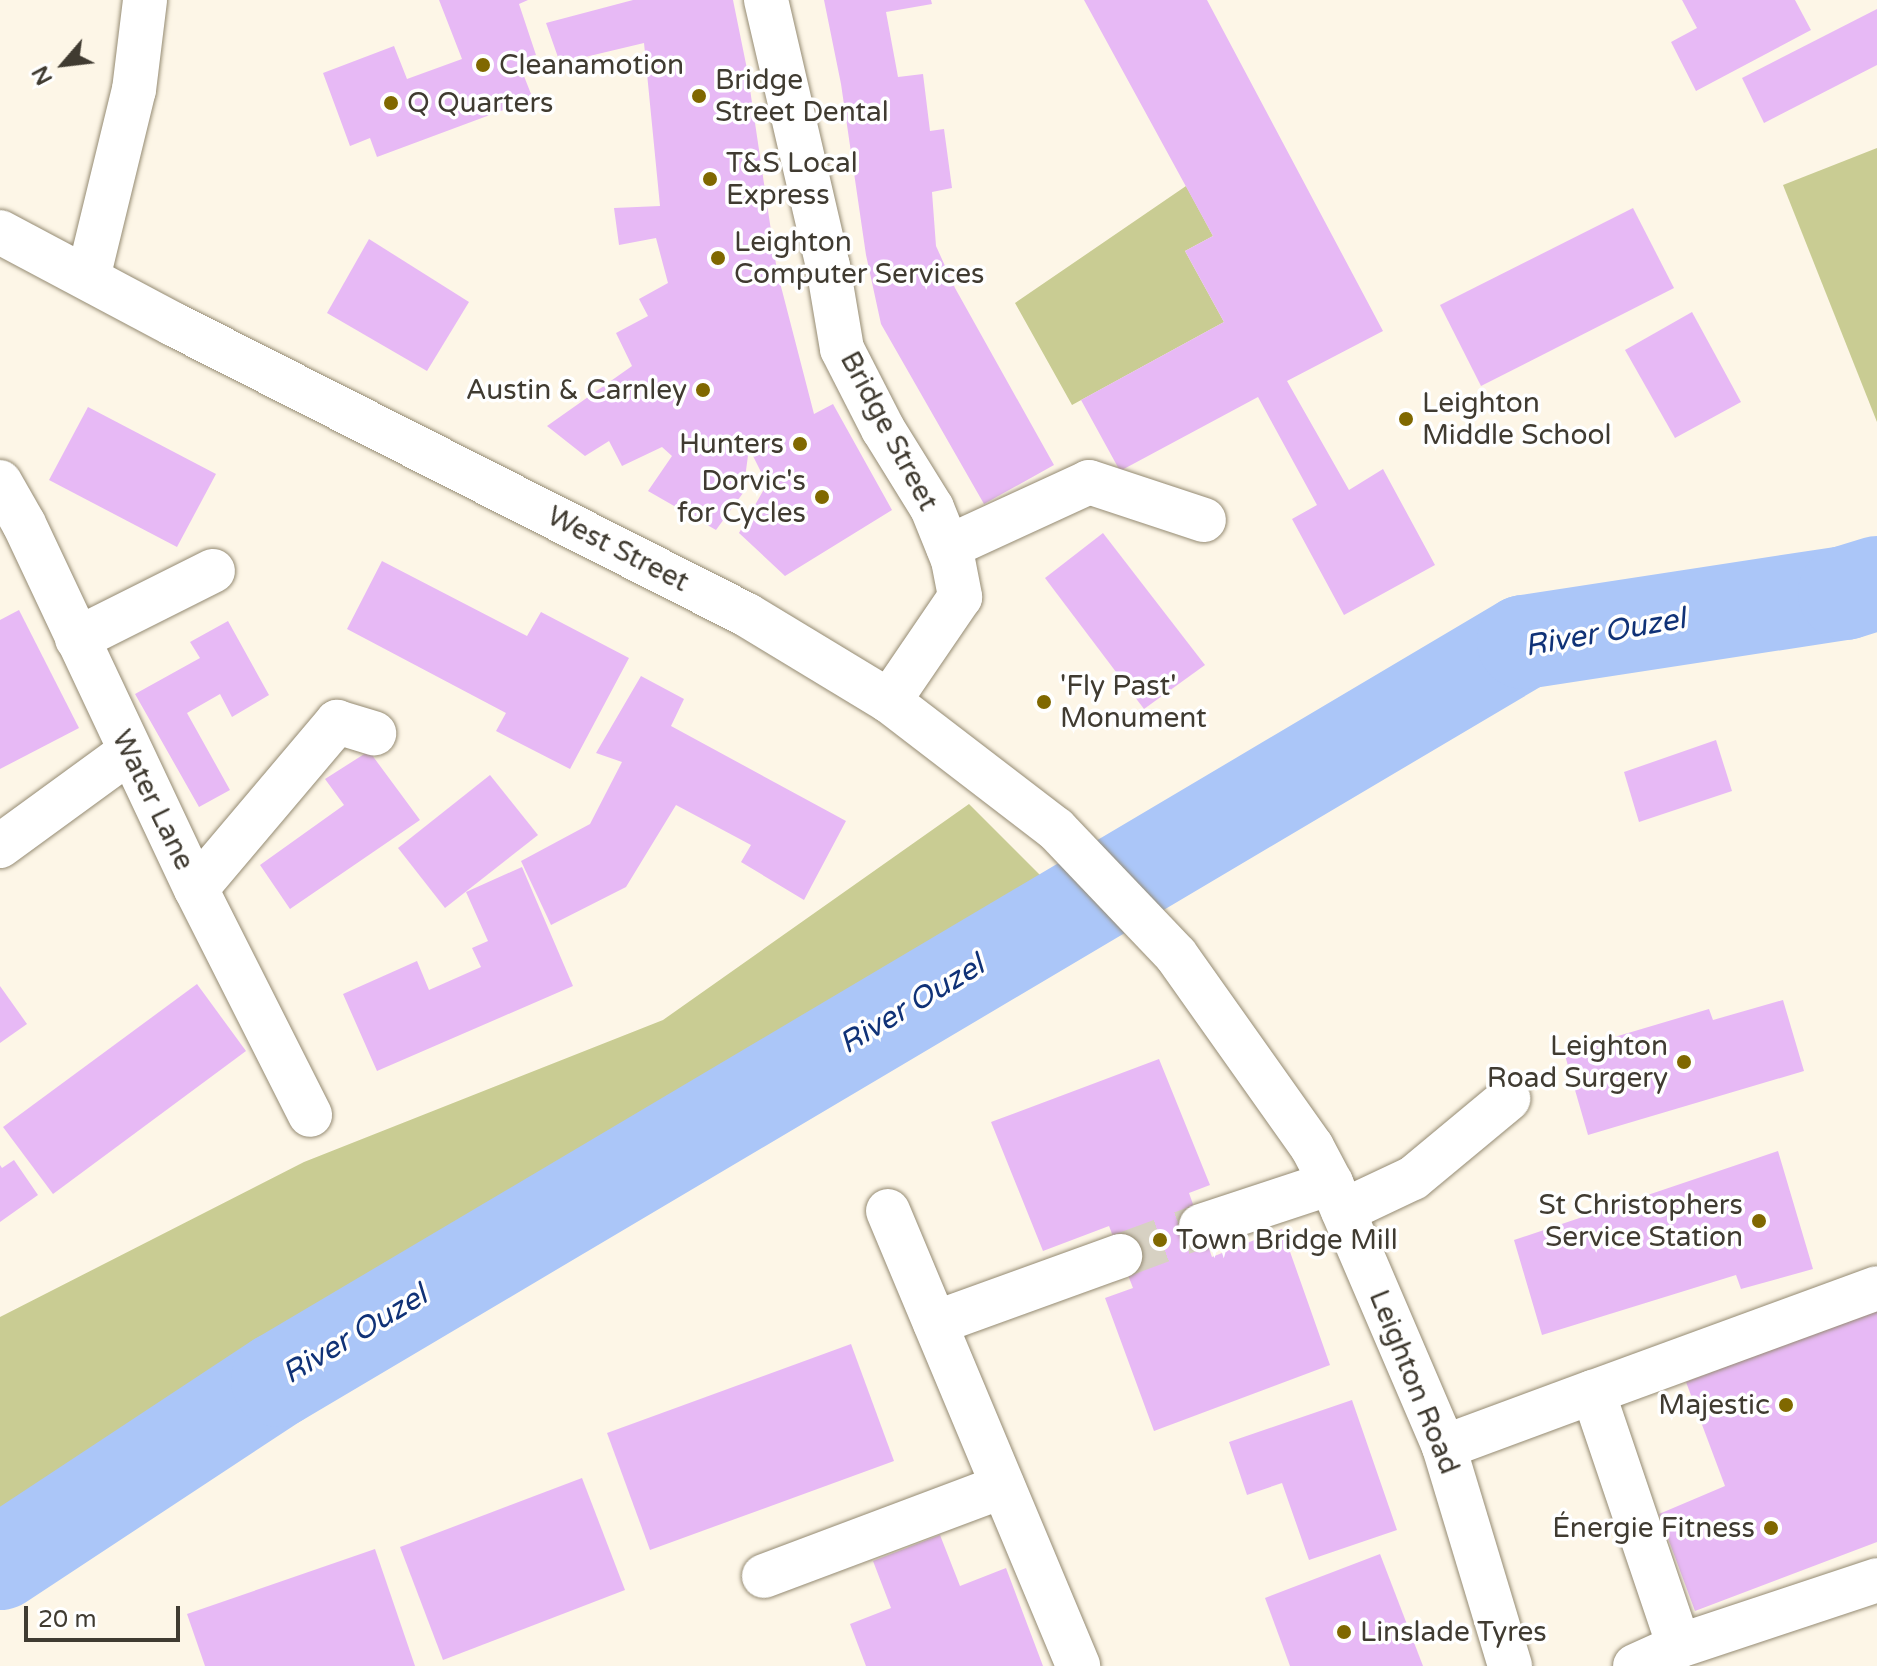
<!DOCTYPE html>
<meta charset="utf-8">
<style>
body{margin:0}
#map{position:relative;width:1877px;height:1666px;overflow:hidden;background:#fdf6e7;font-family:"Varela Round",sans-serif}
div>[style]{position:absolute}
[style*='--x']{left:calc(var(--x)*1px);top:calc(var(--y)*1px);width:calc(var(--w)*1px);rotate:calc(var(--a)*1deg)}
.green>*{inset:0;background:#c9cc93}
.river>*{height:94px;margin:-47px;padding:0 47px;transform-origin:47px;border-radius:47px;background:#abc6f8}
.building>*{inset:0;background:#e7b9f5}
.minor-tunnel>*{height:44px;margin-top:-22px;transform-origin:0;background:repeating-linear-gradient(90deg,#d7d1c3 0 44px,transparent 0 66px)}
.roads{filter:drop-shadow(0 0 2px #958b73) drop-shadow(0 0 2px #958b73)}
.minor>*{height:44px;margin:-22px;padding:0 22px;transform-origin:22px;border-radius:22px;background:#fff}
.dots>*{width:22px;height:22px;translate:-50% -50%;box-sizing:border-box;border:4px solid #fff;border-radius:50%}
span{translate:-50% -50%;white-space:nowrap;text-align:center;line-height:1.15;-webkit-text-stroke:7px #fff;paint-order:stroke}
.poi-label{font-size:28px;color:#403b31}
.left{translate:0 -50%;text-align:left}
.right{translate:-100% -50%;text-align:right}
.street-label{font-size:28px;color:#403b31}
.water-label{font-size:30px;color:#103277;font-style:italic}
.north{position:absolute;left:24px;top:24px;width:80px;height:80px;-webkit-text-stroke:6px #fff;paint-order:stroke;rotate:242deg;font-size:22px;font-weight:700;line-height:32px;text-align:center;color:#403b31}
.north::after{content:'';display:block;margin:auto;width:28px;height:36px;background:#403b31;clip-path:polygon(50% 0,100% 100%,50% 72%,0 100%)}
.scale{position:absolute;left:24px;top:1606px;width:156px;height:36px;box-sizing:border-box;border:4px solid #403b31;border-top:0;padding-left:10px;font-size:24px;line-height:28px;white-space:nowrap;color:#403b31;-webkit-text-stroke:6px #fff;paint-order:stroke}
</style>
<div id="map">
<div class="green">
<div style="clip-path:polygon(1877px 148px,1877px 422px,1783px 185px)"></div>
<div style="clip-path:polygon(1186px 186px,1213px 236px,1185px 251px,1224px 322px,1072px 405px,1015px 303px)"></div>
<div style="clip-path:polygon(969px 804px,1069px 904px,274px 1373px,0 1554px,0 1317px,304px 1162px,663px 1020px)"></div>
</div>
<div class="river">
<div style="--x:0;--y:1563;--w:333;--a:-33.4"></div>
<div style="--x:278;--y:1380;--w:1448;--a:-30.64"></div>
<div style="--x:1524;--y:642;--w:325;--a:-8.7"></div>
<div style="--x:1845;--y:593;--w:34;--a:-17"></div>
</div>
<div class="building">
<div style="clip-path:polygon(439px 0,528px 0,519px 4px,536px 55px,518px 61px,533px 99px,377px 157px,370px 138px,350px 146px,323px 73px,394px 46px,407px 79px,462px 59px)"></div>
<div style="clip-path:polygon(633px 0,733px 0,747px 69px,777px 271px,814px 414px,833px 404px,892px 510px,785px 576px,739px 533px,767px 484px,749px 448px,743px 493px,716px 530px,648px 491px,672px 456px,662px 447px,622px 466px,609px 441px,585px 456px,547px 426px,632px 366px,616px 333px,648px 316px,639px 299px,668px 283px,656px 238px,619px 245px,614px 208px,660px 206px,644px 43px,560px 63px,546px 23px)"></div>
<div style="clip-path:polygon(824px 0,931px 0,932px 4px,886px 12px,898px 77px,923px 74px,930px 131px,944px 129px,952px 188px,932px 192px,936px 246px,955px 288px,1054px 465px,984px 504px,881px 324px,866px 255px,841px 84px)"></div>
<div style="clip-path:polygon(1084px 0,1207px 0,1383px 331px,1287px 381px,1349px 490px,1383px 469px,1435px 565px,1344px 615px,1292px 519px,1317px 505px,1258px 397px,1120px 471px,1081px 400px,1224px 322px,1185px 251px,1213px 236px)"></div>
<div style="clip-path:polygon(1682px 0,1795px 0,1811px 30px,1696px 91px,1671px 42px,1697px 28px)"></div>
<div style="clip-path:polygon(1877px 9px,1877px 65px,1764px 123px,1742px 78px)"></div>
<div style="clip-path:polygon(1633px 208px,1674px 288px,1481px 386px,1440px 305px)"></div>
<div style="clip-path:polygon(369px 239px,469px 302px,427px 371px,327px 313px)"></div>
<div style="clip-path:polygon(1692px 312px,1741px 402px,1675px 438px,1625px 350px)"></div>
<div style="clip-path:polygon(88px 407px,216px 474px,177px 547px,49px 480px)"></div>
<div style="clip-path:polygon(1103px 533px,1205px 665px,1144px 709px,1045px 578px)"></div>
<div style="clip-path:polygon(382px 561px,527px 636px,541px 612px,629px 658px,570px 769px,496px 731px,506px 713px,347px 629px)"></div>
<div style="clip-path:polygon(19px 610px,79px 728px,0 769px,0 620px)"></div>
<div style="clip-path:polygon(228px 621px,269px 695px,232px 717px,220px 694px,187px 713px,230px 790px,199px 807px,135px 694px,200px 658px,190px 642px)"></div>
<div style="clip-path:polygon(641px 676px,684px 699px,671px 726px,846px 821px,804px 900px,741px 862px,751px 845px,676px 805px,626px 887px,551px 925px,521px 861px,590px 824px,622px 762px,596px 753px)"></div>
<div style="clip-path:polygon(1716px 740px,1732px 791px,1639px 822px,1624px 772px)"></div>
<div style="clip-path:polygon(369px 751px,420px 820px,290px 909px,260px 865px,344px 805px,325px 779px)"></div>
<div style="clip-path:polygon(490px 775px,538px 835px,445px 908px,398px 848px)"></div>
<div style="clip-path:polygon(522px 867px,573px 986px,377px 1071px,343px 994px,417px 961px,429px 990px,481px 967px,472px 948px,488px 941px,466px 892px)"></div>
<div style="clip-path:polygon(197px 984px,246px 1051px,53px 1194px,3px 1127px)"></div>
<div style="clip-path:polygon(0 986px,27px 1024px,0 1043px)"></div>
<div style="clip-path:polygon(1783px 1000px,1804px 1071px,1588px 1135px,1564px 1052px,1709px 1009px,1713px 1020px)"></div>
<div style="clip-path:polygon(1159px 1059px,1210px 1185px,1189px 1193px,1212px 1257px,1282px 1229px,1330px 1365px,1154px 1431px,1105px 1298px,1133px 1288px,1109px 1226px,1043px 1251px,991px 1122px)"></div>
<div style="clip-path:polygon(1778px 1151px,1813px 1269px,1741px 1289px,1736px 1275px,1542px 1335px,1514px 1240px)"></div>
<div style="clip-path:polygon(14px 1160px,38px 1195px,0 1222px,0 1165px,2px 1168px)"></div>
<div style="clip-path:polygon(1877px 1309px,1877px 1542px,1695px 1611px,1659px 1514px,1725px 1486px,1686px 1382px)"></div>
<div style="clip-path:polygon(851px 1344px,894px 1461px,650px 1550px,607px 1433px)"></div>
<div style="clip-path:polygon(1352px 1400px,1397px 1530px,1309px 1560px,1282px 1483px,1247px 1495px,1229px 1442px)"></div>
<div style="clip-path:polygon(582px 1478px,625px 1590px,443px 1660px,400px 1547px)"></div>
<div style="clip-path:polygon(940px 1535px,960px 1586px,1006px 1568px,1043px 1666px,866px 1666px,850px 1624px,891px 1608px,873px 1561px)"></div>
<div style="clip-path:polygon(375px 1549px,415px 1666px,205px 1666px,187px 1614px)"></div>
<div style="clip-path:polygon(1380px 1554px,1423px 1666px,1290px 1666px,1265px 1598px)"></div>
</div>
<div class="minor-tunnel">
<div style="--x:1120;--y:1256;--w:86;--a:-20.3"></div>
</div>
<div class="roads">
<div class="minor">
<div style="--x:766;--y:0;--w:273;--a:76.9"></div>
<div style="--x:828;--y:266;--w:84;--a:80.4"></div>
<div style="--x:842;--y:349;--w:90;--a:62.9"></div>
<div style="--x:883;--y:429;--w:93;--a:58.2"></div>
<div style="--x:932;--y:508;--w:56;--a:68"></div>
<div style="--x:953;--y:560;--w:38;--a:79"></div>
<div style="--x:960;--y:597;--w:126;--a:124.3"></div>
<div style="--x:0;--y:232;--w:196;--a:28"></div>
<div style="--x:173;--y:324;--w:644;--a:26.88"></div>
<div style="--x:747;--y:615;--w:166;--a:31.2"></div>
<div style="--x:889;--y:701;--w:210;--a:37.5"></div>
<div style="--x:1056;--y:829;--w:174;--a:46.4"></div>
<div style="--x:1176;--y:955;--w:235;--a:54.7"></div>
<div style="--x:1312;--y:1147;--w:41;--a:62.2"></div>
<div style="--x:1331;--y:1183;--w:287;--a:66.8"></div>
<div style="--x:1444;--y:1447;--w:229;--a:73.2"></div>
<div style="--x:88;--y:278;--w:194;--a:-76.3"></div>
<div style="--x:134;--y:90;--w:91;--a:-83"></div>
<div style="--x:0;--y:482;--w:48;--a:60.3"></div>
<div style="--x:24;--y:524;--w:403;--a:64.8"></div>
<div style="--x:196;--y:889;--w:253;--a:63.2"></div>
<div style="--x:948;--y:547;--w:155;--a:-24.7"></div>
<div style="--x:1089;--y:482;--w:121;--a:18.3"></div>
<div style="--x:77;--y:639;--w:152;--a:-26.6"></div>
<div style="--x:0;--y:846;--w:160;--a:-36.1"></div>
<div style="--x:196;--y:889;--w:219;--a:-49.8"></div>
<div style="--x:337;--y:722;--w:39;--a:17"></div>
<div style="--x:888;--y:1211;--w:493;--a:67.3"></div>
<div style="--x:1343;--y:1211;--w:77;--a:-25.2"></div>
<div style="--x:1413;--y:1178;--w:124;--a:-39.7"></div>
<div style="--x:1201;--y:1226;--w:137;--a:-18.3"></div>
<div style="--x:935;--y:1323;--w:197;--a:-19.9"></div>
<div style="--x:1593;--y:1392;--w:302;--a:-20.1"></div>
<div style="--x:1444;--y:1447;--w:159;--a:-20.3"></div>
<div style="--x:1593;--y:1392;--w:268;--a:71.3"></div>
<div style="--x:764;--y:1576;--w:255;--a:-20.6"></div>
<div style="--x:1635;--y:1666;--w:48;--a:-24.4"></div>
<div style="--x:1679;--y:1646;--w:209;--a:-18.4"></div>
</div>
</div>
<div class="dots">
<div style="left:483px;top:65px;background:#806800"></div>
<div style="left:699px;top:96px;background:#806800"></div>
<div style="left:391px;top:103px;background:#806800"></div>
<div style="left:710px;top:179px;background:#806800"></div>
<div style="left:718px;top:258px;background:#806800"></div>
<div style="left:703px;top:390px;background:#806800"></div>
<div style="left:1406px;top:419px;background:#806800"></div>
<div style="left:800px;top:444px;background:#806800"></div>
<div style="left:822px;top:497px;background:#806800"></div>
<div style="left:1044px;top:702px;background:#806800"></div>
<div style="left:1684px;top:1062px;background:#806800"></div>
<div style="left:1759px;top:1221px;background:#806800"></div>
<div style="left:1160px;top:1240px;background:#806800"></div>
<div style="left:1786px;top:1405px;background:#806800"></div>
<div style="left:1771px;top:1528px;background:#806800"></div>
<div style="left:1344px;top:1632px;background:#806800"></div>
</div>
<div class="poi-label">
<span class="left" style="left:499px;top:65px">Cleanamotion</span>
<span class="left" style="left:715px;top:96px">Bridge<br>Street Dental</span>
<span class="left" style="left:407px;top:103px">Q Quarters</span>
<span class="left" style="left:726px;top:179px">T&amp;S Local<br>Express</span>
<span class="left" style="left:734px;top:258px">Leighton<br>Computer Services</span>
<span class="right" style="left:687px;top:390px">Austin &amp; Carnley</span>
<span class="left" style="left:1422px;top:419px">Leighton<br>Middle School</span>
<span class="right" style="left:784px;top:444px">Hunters</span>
<span class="right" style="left:806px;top:497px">Dorvic's<br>for Cycles</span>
<span class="left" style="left:1060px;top:702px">'Fly Past'<br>Monument</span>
<span class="right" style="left:1668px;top:1062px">Leighton<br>Road Surgery</span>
<span class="right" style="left:1743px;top:1221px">St Christophers<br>Service Station</span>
<span class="left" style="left:1176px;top:1240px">Town Bridge Mill</span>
<span class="right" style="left:1770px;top:1405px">Majestic</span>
<span class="right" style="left:1755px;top:1528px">Énergie Fitness</span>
<span class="left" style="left:1360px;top:1632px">Linslade Tyres</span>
</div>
<div class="street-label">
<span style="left:889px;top:431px;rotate:62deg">Bridge Street</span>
<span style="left:618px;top:549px;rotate:27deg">West Street</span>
<span style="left:153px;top:800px;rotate:64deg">Water Lane</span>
<span style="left:1414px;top:1382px;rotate:68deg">Leighton Road</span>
</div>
<div class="water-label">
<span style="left:1605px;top:633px;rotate:-10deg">River Ouzel</span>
<span style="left:912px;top:1005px;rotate:-31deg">River Ouzel</span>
<span style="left:355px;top:1335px;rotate:-31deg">River Ouzel</span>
</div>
<div class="north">N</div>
<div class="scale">20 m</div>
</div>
